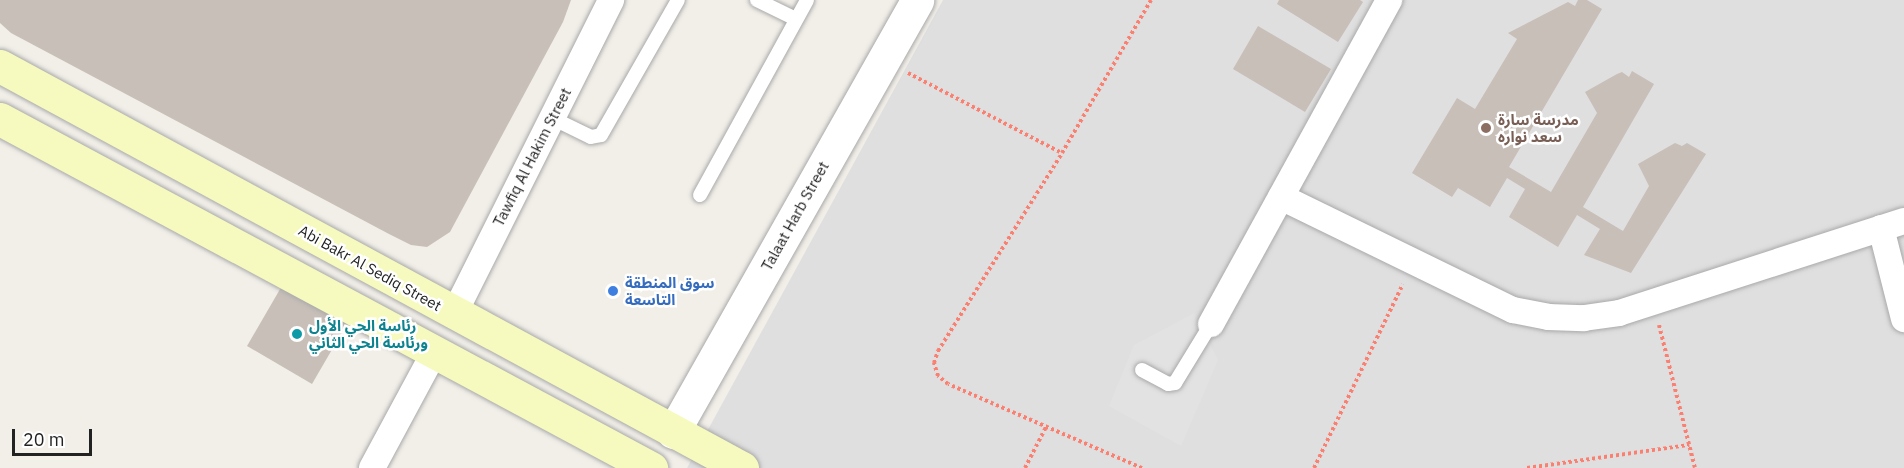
<!DOCTYPE html>
<meta charset="utf-8">
<style>
body{margin:0}
#map{position:relative;width:1904px;height:468px;overflow:hidden;background:#f2efe9;font-family:"IBM Plex Sans","Noto Sans Arabic",sans-serif}
div>[style]{position:absolute}
[style*='--x']{left:calc(var(--x)*1px);top:calc(var(--y)*1px);width:calc(var(--w)*1px);rotate:calc(var(--a)*1deg)}
.residential>*{inset:0;background:#e0dfdf}
.parking>*{inset:0;background:#e2e2e2}
.building>*{inset:0;background:#c7bfb8}
.path>*{height:4px;margin-top:-2px;transform-origin:0;background:repeating-linear-gradient(90deg,#fa8072 0 3px,transparent 0 6px)}
.roads{filter:drop-shadow(0 0 2px #a9a9a9) drop-shadow(0 0 2px #a9a9a9)}
.service>*{height:14px;margin:-7px;padding:0 7px;transform-origin:7px;border-radius:7px;background:#fff}
.minor>*{height:26px;margin:-13px;padding:0 13px;transform-origin:13px;border-radius:13px;background:#fff}
.tertiary>*{height:33px;margin:-16.5px;padding:0 16.5px;transform-origin:16.5px;border-radius:16.5px;background:#fff}
.secondary>*{height:33px;margin:-16.5px;padding:0 16.5px;transform-origin:16.5px;border-radius:16.5px;background:#f7fabf}
.dots>*{width:16px;height:16px;translate:-50% -50%;box-sizing:border-box;border:3px solid #fff;border-radius:50%}
span{translate:-50% -50%;white-space:nowrap;text-align:center;line-height:1.15;-webkit-text-stroke:5px #fff;paint-order:stroke}
.education-label{font-size:15px;color:#785e54;font-weight:700}
.left{translate:0 -50%;text-align:left}
.street-label{font-size:15px;color:#222}
.shop-label{font-size:15px;color:#366cbe;font-weight:700}
.culture-label{font-size:15px;color:#0d838f;font-weight:700}
.scale{position:absolute;left:12px;top:429px;width:80px;height:27px;box-sizing:border-box;border:3px solid #222;border-top:0;padding-left:8px;font-size:18px;line-height:21px;white-space:nowrap;color:#222;-webkit-text-stroke:4px #fff;paint-order:stroke}
</style>
<div id="map">
<div class="residential">
<div style="clip-path:polygon(943px 0,1904px 0,1904px 468px,687px 468px)"></div>
</div>
<div class="parking">
<div style="clip-path:polygon(1194px 313px,1218px 360px,1181px 446px,1109px 406px,1134px 345px)"></div>
</div>
<div class="building">
<div style="clip-path:polygon(0 0,571px 0,563px 22px,450px 232px,427px 247px,411px 245px,389px 234px,11px 33px,0 23px)"></div>
<div style="clip-path:polygon(1279px 0,1360px 0,1363px 2px,1338px 42px,1277px 4px)"></div>
<div style="clip-path:polygon(1578px 0,1587px 0,1602px 9px,1509px 167px,1551px 192px,1597px 113px,1585px 92px,1617px 74px,1622px 72px,1629px 77px,1632px 71px,1654px 84px,1583px 207px,1623px 231px,1649px 186px,1638px 164px,1675px 143px,1682px 146px,1687px 143px,1706px 154px,1631px 273px,1584px 255px,1600px 229px,1577px 215px,1558px 247px,1509px 217px,1525px 189px,1507px 178px,1490px 207px,1458px 188px,1452px 197px,1412px 173px,1457px 98px,1475px 109px,1517px 39px,1508px 33px,1568px 2px,1575px 6px)"></div>
<div style="clip-path:polygon(1258px 26px,1331px 69px,1305px 112px,1233px 69px)"></div>
<div style="clip-path:polygon(283px 284px,348px 322px,312px 384px,247px 346px)"></div>
</div>
<div class="path">
<div style="--x:908;--y:73;--w:174;--a:27.5"></div>
<div style="--x:1659;--y:325;--w:147;--a:75.9"></div>
<div style="--x:1025;--y:468;--w:46;--a:-62.9"></div>
<div style="--x:1142;--y:468;--w:211;--a:-156.6"></div>
<div style="--x:948;--y:384;--w:13;--a:-141"></div>
<div style="--x:938;--y:376;--w:14;--a:-107"></div>
<div style="--x:934;--y:363;--w:13;--a:-72"></div>
<div style="--x:938;--y:351;--w:234;--a:-57.9"></div>
<div style="--x:1062;--y:153;--w:177;--a:-59.8"></div>
<div style="--x:1314;--y:468;--w:204;--a:-64.2"></div>
<div style="--x:1527;--y:468;--w:164;--a:-8.1"></div>
</div>
<div class="roads">
<div class="service">
<div style="--x:757;--y:0;--w:43;--a:26"></div>
<div style="--x:552;--y:118;--w:43;--a:26"></div>
<div style="--x:591;--y:137;--w:10;--a:-11"></div>
<div style="--x:601;--y:135;--w:155;--a:-60.3"></div>
<div style="--x:700;--y:195;--w:222;--a:-61.2"></div>
<div style="--x:1142;--y:370;--w:30;--a:28"></div>
<div style="--x:1168;--y:384;--w:7;--a:-8"></div>
<div style="--x:1175;--y:383;--w:69;--a:-58.6"></div>
</div>
<div class="minor">
<div style="--x:1281;--y:197;--w:258;--a:26"></div>
<div style="--x:1513;--y:310;--w:36;--a:11"></div>
<div style="--x:1548;--y:317;--w:36;--a:2"></div>
<div style="--x:1584;--y:318;--w:35;--a:-8"></div>
<div style="--x:1619;--y:313;--w:299;--a:-17.9"></div>
<div style="--x:1881;--y:228;--w:94;--a:75.8"></div>
<div style="--x:454;--y:314;--w:351;--a:-63.4"></div>
<div style="--x:1211;--y:324;--w:370;--a:-61.2"></div>
<div style="--x:372;--y:468;--w:133;--a:-61.7"></div>
</div>
<div class="tertiary">
<div style="--x:673;--y:432;--w:496;--a:-60.5"></div>
</div>
<div class="secondary">
<div style="--x:0;--y:66;--w:844;--a:28.45"></div>
<div style="--x:0;--y:119;--w:739;--a:28.2"></div>
</div>
</div>
<div class="dots">
<div style="left:1486px;top:128px;background:#8d6e63"></div>
<div style="left:613px;top:291px;background:#3f7fe0"></div>
<div style="left:297px;top:334px;background:#0f9aa8"></div>
</div>
<div class="education-label">
<span class="left" style="left:1498px;top:128px">مدرسة سارة<br>سعد نواره</span>
</div>
<div class="street-label">
<span style="left:532px;top:157px;rotate:-63deg">Tawfiq Al Hakim Street</span>
<span style="left:795px;top:216px;rotate:-61deg">Talaat Harb Street</span>
<span style="left:370px;top:268px;rotate:29deg">Abi Bakr Al Sediq Street</span>
</div>
<div class="shop-label">
<span class="left" style="left:625px;top:291px">سوق المنطقة<br>التاسعة</span>
</div>
<div class="culture-label">
<span class="left" style="left:309px;top:334px">رئاسة الحي الأول<br>ورئاسة الحي الثاني</span>
</div>
<div class="scale">20 m</div>
</div>
